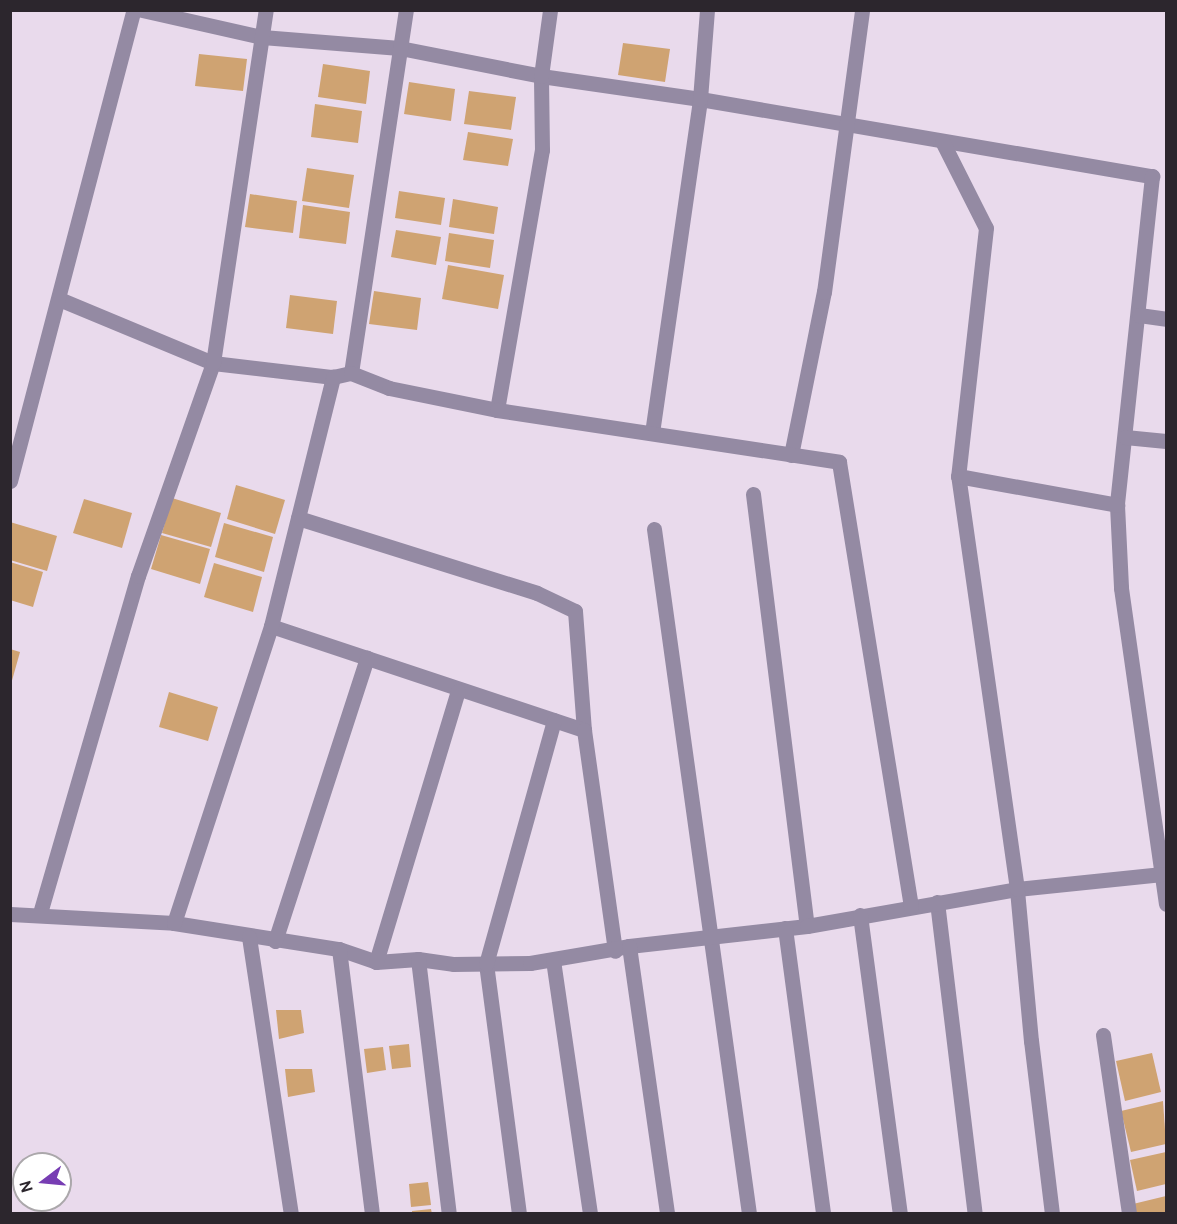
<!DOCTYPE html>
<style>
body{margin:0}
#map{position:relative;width:1177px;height:1224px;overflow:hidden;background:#e9daec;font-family:Cabin,sans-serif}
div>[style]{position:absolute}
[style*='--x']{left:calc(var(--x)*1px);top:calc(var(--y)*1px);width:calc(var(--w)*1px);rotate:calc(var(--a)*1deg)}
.building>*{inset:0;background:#cfa372}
.street>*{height:15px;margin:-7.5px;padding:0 7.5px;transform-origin:7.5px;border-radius:7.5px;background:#948aa3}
span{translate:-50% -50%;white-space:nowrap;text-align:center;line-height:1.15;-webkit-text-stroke:4.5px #fff;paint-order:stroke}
.frame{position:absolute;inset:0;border:12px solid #2c262d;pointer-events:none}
.north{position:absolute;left:12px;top:1152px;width:60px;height:60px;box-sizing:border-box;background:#fff;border:2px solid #aba8ab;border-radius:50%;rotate:254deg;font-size:16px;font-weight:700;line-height:24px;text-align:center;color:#2c262d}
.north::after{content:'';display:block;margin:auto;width:21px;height:27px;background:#773db3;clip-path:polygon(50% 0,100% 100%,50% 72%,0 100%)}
</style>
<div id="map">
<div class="building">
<div style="clip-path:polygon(623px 43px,670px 49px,665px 82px,618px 75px)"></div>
<div style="clip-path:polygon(199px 54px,247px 59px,243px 91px,195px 86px)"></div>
<div style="clip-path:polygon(323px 64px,370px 71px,366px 104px,318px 97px)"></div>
<div style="clip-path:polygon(409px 82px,455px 89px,451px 121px,404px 114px)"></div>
<div style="clip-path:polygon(469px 91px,516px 97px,511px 130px,464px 124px)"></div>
<div style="clip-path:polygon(315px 104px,362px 111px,358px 143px,311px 137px)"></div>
<div style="clip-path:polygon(468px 132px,513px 139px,508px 166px,463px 160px)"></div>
<div style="clip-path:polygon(307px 168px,354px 175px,349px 208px,302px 201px)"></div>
<div style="clip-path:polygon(399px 191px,445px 198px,441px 225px,395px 218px)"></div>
<div style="clip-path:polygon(250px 194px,297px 201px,293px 233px,245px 227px)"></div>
<div style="clip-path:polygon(453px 199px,498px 207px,494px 234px,449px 227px)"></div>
<div style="clip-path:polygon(303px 205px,350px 212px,346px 244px,299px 238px)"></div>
<div style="clip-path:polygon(396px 230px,441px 237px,436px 265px,391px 257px)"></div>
<div style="clip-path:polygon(449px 233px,494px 240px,490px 268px,445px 261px)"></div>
<div style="clip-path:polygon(448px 265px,504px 275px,498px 309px,442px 299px)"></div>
<div style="clip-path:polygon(374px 291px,421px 298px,417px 330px,369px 324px)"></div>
<div style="clip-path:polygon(290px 295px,337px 301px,333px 334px,286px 328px)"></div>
<div style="clip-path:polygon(236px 485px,285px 500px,275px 534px,227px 519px)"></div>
<div style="clip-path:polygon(172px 498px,221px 513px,211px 547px,162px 533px)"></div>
<div style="clip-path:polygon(84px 499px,132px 513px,122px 548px,73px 533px)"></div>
<div style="clip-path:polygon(10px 522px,57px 536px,47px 571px,10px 560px)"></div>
<div style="clip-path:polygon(224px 523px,273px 537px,264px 572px,215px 557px)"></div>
<div style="clip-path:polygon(161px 535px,210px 549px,200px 584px,151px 569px)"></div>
<div style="clip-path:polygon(10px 562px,43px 572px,33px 607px,10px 600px)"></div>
<div style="clip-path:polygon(214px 563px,262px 577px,253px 612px,204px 597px)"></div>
<div style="clip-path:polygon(10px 649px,20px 652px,11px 684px,10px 684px)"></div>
<div style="clip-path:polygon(169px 692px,218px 707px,208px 741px,159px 727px)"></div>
<div style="clip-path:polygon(276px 1010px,301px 1010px,304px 1033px,279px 1039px)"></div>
<div style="clip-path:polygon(409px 1044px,411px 1067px,392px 1069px,389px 1046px)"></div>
<div style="clip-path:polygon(383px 1047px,386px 1070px,367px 1073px,364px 1049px)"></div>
<div style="clip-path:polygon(1152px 1053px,1161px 1092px,1125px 1101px,1116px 1061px)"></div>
<div style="clip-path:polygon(285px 1069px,312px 1069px,315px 1092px,288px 1097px)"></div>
<div style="clip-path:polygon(1163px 1101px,1166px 1144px,1131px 1152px,1121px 1111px)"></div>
<div style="clip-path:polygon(1166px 1152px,1166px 1184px,1137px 1191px,1130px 1160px)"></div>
<div style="clip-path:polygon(428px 1182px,431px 1205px,411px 1207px,409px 1184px)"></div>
<div style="clip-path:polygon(1166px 1196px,1166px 1214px,1135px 1214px,1133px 1204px)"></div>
<div style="clip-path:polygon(431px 1209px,432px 1214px,412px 1214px,412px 1211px)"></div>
</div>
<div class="street">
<div style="--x:142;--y:10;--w:123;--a:12.7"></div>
<div style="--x:262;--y:37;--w:138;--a:4.6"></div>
<div style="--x:400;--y:48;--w:144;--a:11.2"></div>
<div style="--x:541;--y:76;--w:161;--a:8.2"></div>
<div style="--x:700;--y:99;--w:459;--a:9.7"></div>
<div style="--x:1152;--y:176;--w:331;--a:96.1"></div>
<div style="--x:1117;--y:505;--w:83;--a:87.2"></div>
<div style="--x:1121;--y:588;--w:319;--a:81.9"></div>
<div style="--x:942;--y:141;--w:97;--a:63.2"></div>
<div style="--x:986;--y:228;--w:250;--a:96.4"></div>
<div style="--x:59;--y:299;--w:167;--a:22.6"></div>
<div style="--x:213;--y:363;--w:121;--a:6.7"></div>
<div style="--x:1139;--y:315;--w:27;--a:8"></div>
<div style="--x:351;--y:373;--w:367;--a:-81.4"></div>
<div style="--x:497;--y:410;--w:264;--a:-80.2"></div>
<div style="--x:542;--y:150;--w:74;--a:-90.8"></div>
<div style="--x:541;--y:76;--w:67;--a:-82.2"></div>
<div style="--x:652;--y:433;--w:337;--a:-81.8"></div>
<div style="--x:700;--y:99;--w:89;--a:-85.5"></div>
<div style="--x:1125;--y:437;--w:41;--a:5.6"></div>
<div style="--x:791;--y:455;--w:166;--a:-78.6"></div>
<div style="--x:824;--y:292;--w:285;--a:-82.3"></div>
<div style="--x:10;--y:481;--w:487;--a:-75.3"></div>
<div style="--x:753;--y:494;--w:435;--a:82.9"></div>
<div style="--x:298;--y:518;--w:250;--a:17.4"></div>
<div style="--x:537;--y:593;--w:42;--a:25.3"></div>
<div style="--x:575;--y:611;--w:119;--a:85.7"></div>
<div style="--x:654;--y:529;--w:692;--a:82.1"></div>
<div style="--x:271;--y:626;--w:330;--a:18.4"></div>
<div style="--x:584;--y:730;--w:223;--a:82"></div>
<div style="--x:937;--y:902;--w:314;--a:83.1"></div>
<div style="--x:40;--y:913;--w:351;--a:-73.8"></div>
<div style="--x:138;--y:576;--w:226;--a:-70.6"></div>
<div style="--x:213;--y:363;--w:357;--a:-81.5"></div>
<div style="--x:10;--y:914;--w:164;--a:3.1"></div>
<div style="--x:174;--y:923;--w:167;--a:9"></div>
<div style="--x:339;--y:949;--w:39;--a:19"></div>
<div style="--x:376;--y:962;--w:42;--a:-4.1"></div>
<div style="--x:418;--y:959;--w:35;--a:8"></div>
<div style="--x:453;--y:964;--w:77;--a:-0.7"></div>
<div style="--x:530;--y:963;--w:100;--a:-9.7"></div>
<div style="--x:629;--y:946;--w:179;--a:-6.4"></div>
<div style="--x:807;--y:926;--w:213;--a:-10"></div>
<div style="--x:1017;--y:889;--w:146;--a:-5.9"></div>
<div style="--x:860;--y:915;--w:302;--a:82.4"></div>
<div style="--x:174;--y:923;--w:312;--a:-71.9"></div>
<div style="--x:271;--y:626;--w:257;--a:-76"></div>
<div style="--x:333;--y:377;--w:18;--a:-13"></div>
<div style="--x:351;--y:373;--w:41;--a:21.5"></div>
<div style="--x:389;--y:388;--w:110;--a:11.5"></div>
<div style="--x:497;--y:410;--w:346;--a:8.6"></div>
<div style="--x:839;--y:462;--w:450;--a:80.8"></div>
<div style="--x:785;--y:928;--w:289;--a:82.4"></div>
<div style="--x:249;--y:937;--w:280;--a:81.4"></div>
<div style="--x:275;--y:941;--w:298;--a:-72"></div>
<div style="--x:629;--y:946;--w:271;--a:81.9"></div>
<div style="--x:339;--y:949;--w:267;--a:82.9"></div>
<div style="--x:418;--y:959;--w:257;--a:83.1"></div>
<div style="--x:553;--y:960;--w:257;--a:81.7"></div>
<div style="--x:376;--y:962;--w:283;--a:-73.2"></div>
<div style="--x:1103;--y:1035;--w:181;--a:81.7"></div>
<div style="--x:519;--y:1214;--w:252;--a:-97.5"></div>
<div style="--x:486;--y:964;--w:253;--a:-74.4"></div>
<div style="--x:1052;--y:1214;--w:174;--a:-96.9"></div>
<div style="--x:1031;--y:1041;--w:153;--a:-95.3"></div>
<div style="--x:1017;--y:889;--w:417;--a:-98.1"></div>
<div style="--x:958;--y:476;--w:162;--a:10.3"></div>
</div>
<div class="frame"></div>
<div class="north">N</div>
</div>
